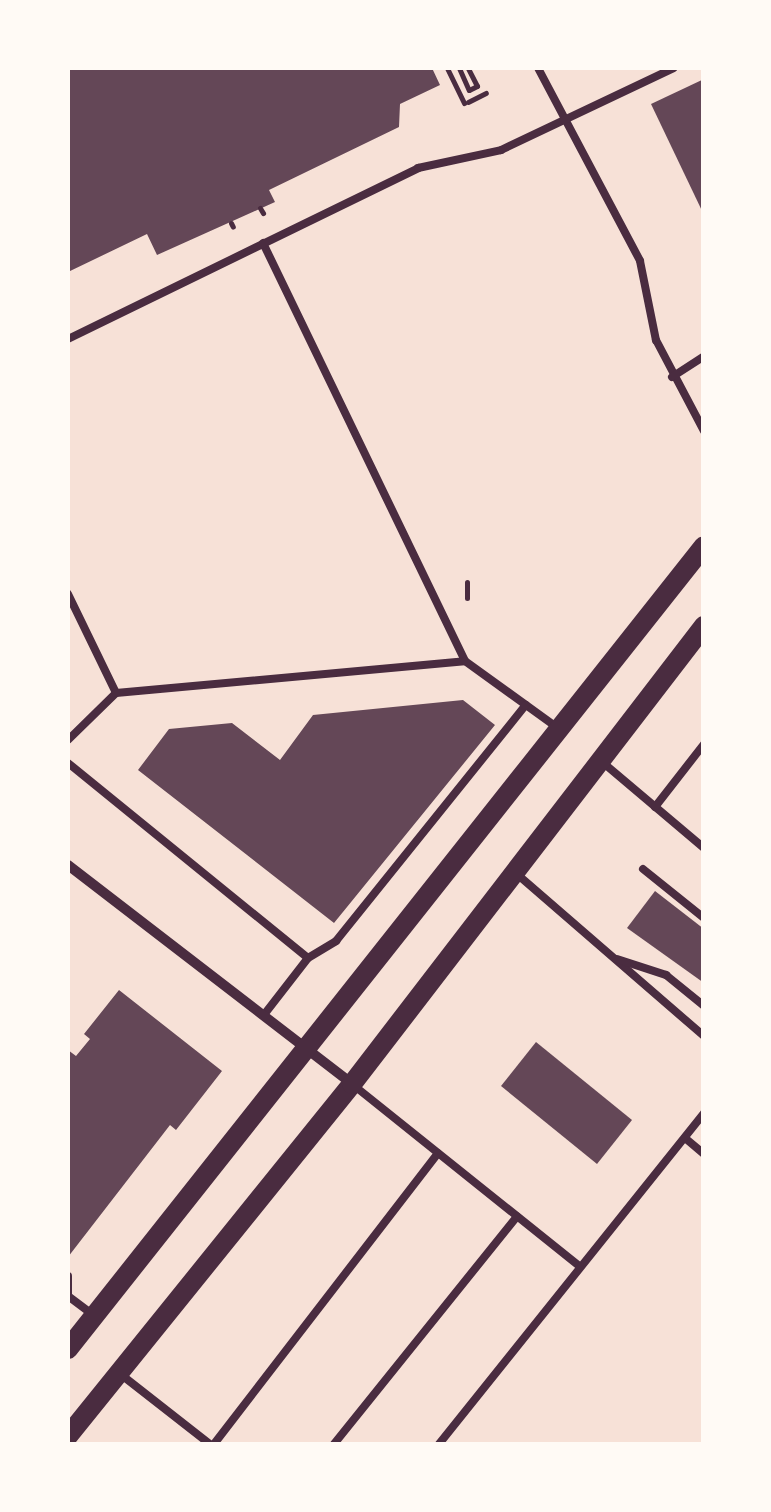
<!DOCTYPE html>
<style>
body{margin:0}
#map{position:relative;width:771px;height:1512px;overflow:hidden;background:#f7e1d7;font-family:Manrope,sans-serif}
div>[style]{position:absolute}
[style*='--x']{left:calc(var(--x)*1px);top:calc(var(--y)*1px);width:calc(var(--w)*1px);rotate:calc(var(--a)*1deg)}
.building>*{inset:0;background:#644757}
.path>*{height:5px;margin:-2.5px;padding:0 2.5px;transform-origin:2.5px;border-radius:2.5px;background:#4a2c40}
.service>*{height:8px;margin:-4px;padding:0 4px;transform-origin:4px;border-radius:4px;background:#4a2c40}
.minor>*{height:10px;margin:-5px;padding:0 5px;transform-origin:5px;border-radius:5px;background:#4a2c40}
.secondary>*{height:20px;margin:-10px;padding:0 10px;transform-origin:10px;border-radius:10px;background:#4a2c40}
span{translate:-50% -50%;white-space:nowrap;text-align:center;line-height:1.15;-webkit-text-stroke:8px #fffaf5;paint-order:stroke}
.frame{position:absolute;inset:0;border:70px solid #fffaf5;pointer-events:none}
</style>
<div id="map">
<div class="building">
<div style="clip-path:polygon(68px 68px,432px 68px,440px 85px,400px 104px,399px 127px,269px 190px,275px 202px,157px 255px,147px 234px,68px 272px)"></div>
<div style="clip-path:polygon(704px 79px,704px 215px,651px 104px)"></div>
<div style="clip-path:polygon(463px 700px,495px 725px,334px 923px,138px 770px,169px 729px,232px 723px,280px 760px,313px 715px)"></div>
<div style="clip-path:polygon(655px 891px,704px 929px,704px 983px,627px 928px)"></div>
<div style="clip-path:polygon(119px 990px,222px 1071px,176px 1130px,170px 1125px,68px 1257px,68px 1050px,76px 1056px,90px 1039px,84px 1034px)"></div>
<div style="clip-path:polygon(536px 1042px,632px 1120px,597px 1164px,501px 1086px)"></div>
</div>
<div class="path">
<div style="--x:447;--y:68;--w:39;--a:64"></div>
<div style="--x:459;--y:68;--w:24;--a:66"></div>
<div style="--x:469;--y:90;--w:9;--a:-27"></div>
<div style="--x:477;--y:86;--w:20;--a:-117"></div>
<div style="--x:468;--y:102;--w:20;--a:-27"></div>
<div style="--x:260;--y:208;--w:6;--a:59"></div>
<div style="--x:231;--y:223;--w:4;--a:63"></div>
<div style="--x:467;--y:582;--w:16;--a:90"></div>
</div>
<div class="service">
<div style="--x:538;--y:68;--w:218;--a:62.1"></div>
<div style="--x:640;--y:261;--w:81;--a:78.6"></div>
<div style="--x:656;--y:340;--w:103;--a:62.2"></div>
<div style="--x:263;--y:243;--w:464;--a:64.2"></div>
<div style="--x:68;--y:339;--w:390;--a:-26"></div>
<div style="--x:418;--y:168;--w:85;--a:-12.2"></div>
<div style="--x:501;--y:150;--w:191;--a:-25.4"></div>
<div style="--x:672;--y:377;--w:38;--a:-33"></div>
<div style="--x:68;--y:594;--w:110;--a:64.1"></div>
<div style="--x:68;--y:740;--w:67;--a:-44.4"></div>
<div style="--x:116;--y:693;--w:350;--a:-5.2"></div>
<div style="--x:465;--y:661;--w:111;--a:35.8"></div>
<div style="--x:601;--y:761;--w:135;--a:40.2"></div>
<div style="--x:68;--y:763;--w:309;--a:39.1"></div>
<div style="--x:308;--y:958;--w:73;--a:127.8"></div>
<div style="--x:655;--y:807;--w:80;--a:-52.1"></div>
<div style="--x:643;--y:869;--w:78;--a:38.8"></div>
<div style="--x:518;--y:875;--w:246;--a:40.9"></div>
<div style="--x:308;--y:958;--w:33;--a:-31"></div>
<div style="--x:336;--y:941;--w:303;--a:-51.2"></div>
<div style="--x:617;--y:959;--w:52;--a:18.1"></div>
<div style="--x:666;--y:975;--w:49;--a:39.2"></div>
<div style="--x:352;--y:1084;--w:291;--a:38.7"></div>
<div style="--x:685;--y:1138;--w:25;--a:40"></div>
<div style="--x:68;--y:1276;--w:18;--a:90"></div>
<div style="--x:68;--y:1296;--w:30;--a:37"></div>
<div style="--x:119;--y:1373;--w:115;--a:38"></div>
<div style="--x:214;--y:1444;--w:367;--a:-52.4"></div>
<div style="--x:334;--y:1444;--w:292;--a:-51.2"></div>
<div style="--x:439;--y:1444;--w:424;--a:-51.3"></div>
</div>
<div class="minor">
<div style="--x:68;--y:865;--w:359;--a:37.6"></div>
</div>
<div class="secondary">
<div style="--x:68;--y:1349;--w:1024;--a:-51.62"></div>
<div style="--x:68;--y:1436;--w:452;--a:-51.1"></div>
<div style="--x:352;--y:1084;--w:578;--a:-52.46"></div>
</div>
<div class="frame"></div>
</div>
